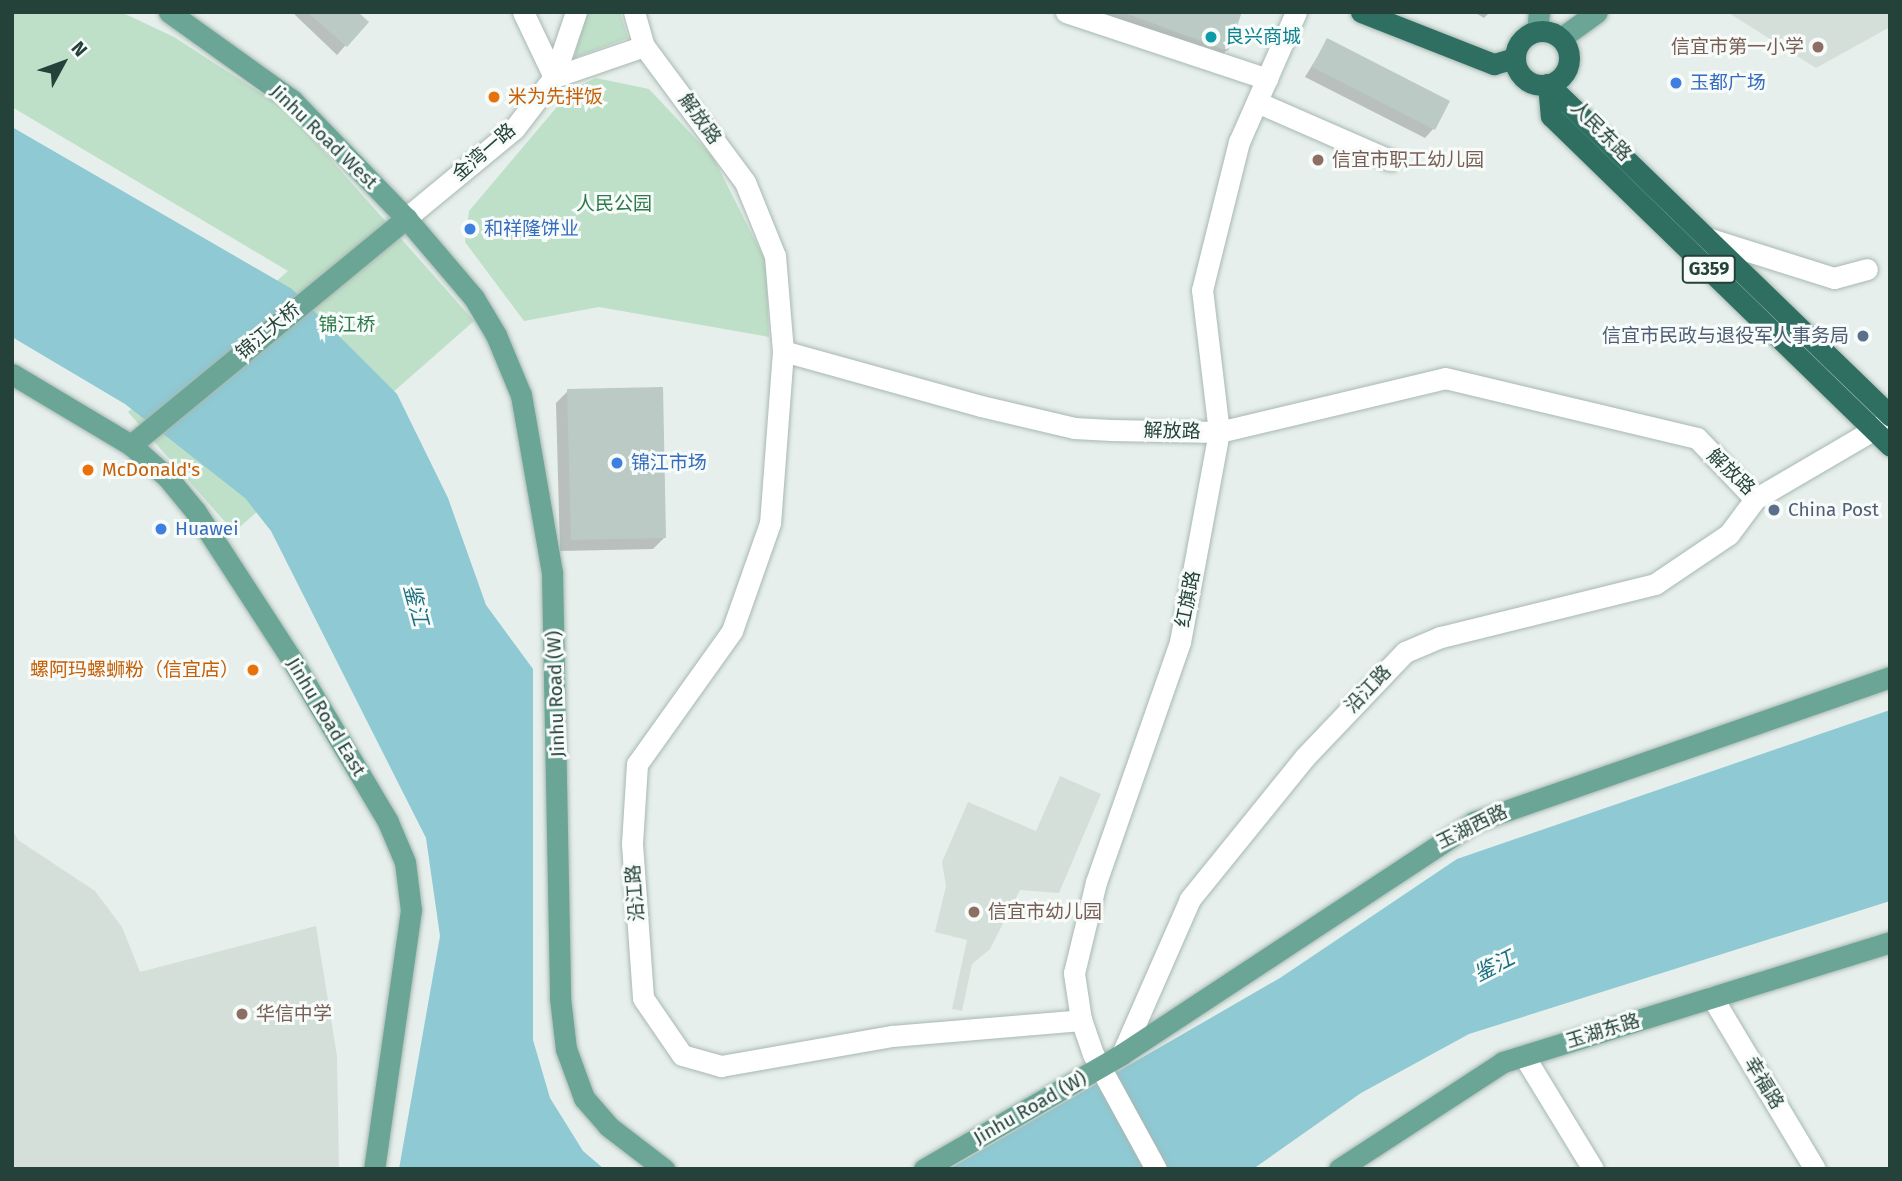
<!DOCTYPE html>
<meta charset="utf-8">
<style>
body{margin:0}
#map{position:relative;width:1902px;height:1181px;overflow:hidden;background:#e6efeb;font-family:"Fira Sans","Noto Sans SC",sans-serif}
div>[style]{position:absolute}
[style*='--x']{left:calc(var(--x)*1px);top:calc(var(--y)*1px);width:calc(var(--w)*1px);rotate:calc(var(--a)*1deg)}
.built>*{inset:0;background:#d4dfda}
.green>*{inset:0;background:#bfe0c8}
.water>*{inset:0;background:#8ec9d4}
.shadow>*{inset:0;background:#0003}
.building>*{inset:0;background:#bbcac4}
.roads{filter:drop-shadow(0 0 2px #a8b8b2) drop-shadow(0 0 2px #a8b8b2)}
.minor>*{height:21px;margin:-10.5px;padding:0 10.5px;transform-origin:10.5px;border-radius:10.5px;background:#fff}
.major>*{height:21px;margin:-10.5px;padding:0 10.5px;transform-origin:10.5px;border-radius:10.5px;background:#6aa596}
.highway>*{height:21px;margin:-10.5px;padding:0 10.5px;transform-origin:10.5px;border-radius:10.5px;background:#2f6f62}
.highway>.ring{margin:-10.5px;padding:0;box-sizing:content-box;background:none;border:21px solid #2f6f62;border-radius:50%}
.dots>*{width:19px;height:19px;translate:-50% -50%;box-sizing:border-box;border:4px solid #f7fbf9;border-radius:50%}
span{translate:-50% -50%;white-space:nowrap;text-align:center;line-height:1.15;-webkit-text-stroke:6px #f7fbf9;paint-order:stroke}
.shield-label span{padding:2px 5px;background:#f7fbf9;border:2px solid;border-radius:5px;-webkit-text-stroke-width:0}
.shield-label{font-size:18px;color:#24423a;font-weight:700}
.culture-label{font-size:19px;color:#0d838f}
.left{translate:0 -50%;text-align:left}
.education-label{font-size:19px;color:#785e54}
.right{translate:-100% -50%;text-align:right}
.shop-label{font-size:19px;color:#366cbe}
.food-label{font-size:19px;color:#c56008}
.street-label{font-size:19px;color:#24423a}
.park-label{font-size:19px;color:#2d7a4b}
.service-label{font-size:19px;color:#4e5e75}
.water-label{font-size:21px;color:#1c6f80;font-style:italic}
.frame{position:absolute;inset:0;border:14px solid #24423a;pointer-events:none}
.north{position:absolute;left:28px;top:28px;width:70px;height:70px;-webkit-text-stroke:5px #f7fbf9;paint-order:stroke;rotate:49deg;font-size:19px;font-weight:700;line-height:28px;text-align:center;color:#24423a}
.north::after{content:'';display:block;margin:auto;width:24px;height:32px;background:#24423a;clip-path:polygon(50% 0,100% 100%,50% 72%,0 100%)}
</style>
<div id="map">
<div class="built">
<div style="clip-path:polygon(1727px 12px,1890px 12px,1890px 27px,1816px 68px)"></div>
<div style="clip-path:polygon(1060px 776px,1101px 794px,1059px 893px,1020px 890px,990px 949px,972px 964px,962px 1011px,952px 1009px,967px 940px,935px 932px,946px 886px,942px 862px,968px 802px,1036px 831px)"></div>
<div style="clip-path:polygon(12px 829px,18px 840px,95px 891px,122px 927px,140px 972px,316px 926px,337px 1056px,339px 1169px,12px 1169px)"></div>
</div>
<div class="green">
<div style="clip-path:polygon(12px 12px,121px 12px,174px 37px,287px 110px,474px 321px,234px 532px,128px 412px,288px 271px,12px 107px)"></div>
<div style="clip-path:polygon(586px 12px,620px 12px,628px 38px,574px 58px)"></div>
<div style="clip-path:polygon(596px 78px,649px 89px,713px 157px,766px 262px,769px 337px,599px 307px,524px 321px,465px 242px,469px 211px,572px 89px)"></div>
</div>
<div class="water">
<div style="clip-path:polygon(12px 127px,292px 289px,397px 394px,448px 498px,486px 605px,533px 669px,533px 1040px,550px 1098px,583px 1151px,604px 1169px,399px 1169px,440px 936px,426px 838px,271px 531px,245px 498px,125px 404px,12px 337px)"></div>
<div style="clip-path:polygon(1890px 710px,1890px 901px,1469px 1034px,1361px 1093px,1253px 1169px,949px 1169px,1280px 978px,1457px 859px)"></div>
</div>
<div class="shadow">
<div style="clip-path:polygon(292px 12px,355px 12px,366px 22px,337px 55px)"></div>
<div style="clip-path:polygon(1070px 12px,1240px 12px,1227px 50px,1216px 61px)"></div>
<div style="clip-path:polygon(1474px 12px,1490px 12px,1484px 18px)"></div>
<div style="clip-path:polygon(1327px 41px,1448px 102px,1433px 129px,1425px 138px,1305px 77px)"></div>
<div style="clip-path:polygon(568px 391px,665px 537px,653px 549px,560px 551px,556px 403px)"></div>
</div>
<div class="building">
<div style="clip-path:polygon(307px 12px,358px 12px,369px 22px,347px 47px)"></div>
<div style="clip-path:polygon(1122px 12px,1242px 12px,1228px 51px)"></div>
<div style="clip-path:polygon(1327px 38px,1450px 101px,1435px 130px,1312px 67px)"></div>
<div style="clip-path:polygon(663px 387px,666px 538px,571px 540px,567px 389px)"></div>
</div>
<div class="roads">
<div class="minor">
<div style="--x:523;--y:12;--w:72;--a:64.5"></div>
<div style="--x:634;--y:12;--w:35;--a:74"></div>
<div style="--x:644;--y:46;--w:169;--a:53.4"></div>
<div style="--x:745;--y:182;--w:80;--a:67.9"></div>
<div style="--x:775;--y:256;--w:95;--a:85.2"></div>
<div style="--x:783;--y:351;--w:172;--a:94.3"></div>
<div style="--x:770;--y:523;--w:114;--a:109.4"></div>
<div style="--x:732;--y:631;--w:163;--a:125.5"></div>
<div style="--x:637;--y:764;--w:80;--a:93.6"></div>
<div style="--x:632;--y:844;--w:154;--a:85.9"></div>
<div style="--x:643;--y:998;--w:69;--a:55.6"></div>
<div style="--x:682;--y:1055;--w:41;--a:15.8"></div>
<div style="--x:721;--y:1066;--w:174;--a:-10"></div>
<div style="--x:892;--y:1036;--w:190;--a:-4.8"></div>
<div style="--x:1066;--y:12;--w:212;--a:18.4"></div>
<div style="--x:554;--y:77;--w:95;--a:-19"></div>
<div style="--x:1257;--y:102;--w:145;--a:23.6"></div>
<div style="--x:406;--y:218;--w:140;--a:-39.5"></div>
<div style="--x:514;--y:129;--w:66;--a:-52.4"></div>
<div style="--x:554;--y:77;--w:69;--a:-71.3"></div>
<div style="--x:1707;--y:238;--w:133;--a:17.5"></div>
<div style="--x:1834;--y:278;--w:34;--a:-15"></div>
<div style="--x:783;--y:351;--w:205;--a:15.5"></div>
<div style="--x:981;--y:406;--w:96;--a:13.3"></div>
<div style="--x:1074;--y:428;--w:37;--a:3"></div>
<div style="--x:1111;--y:430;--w:108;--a:1.1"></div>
<div style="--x:1219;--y:432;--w:232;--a:-13.4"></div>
<div style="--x:1445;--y:378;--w:259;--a:13.4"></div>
<div style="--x:1697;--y:438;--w:84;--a:46.4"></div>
<div style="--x:1755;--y:499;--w:153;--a:-30.3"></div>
<div style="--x:1712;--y:997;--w:200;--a:59.1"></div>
<div style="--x:1122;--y:1054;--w:169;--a:-66.3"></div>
<div style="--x:1190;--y:899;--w:181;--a:-51"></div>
<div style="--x:1304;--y:758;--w:146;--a:-46.4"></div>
<div style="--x:1405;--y:652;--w:39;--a:-23"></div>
<div style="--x:1441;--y:637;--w:220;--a:-13.9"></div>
<div style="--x:1655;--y:584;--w:89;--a:-34"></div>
<div style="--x:1729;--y:534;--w:44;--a:-53.4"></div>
<div style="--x:1524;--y:1056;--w:132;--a:58.6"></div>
<div style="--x:1156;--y:1169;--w:131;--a:-118.7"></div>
<div style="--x:1093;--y:1054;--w:36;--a:-109"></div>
<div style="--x:1081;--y:1020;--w:48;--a:-98.5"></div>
<div style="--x:1074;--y:973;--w:94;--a:-76.4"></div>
<div style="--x:1096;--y:882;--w:254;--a:-70.7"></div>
<div style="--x:1180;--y:642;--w:214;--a:-79.5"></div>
<div style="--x:1219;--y:432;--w:143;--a:-96.8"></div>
<div style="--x:1202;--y:290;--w:153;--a:-76"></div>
<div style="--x:1239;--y:142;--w:142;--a:-66.3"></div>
</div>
<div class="major">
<div style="--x:169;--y:12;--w:151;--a:35.6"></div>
<div style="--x:292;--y:100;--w:164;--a:46"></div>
<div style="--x:406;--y:218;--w:105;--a:49.6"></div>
<div style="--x:474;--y:298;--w:43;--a:59.3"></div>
<div style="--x:496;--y:335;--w:65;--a:67.4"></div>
<div style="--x:521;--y:395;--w:180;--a:80.1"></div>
<div style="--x:552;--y:572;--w:426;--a:88.9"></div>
<div style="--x:560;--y:998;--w:51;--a:83.3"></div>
<div style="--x:566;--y:1049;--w:52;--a:69.8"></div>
<div style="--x:584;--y:1098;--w:37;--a:49"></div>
<div style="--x:608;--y:1126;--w:71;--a:37.5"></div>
<div style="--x:1537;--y:31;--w:19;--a:-84"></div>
<div style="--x:1561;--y:38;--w:44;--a:-35.8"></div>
<div style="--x:12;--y:374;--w:139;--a:30.8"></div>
<div style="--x:131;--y:445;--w:50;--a:41.7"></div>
<div style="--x:168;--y:478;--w:44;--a:50.5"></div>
<div style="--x:196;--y:512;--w:176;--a:57"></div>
<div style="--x:292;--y:660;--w:188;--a:59.3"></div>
<div style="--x:388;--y:822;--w:43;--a:67"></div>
<div style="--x:405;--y:862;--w:48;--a:82.9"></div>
<div style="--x:411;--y:910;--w:262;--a:98.1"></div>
<div style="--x:131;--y:445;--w:357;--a:-39.5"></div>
<div style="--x:924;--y:1169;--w:229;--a:-30.1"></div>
<div style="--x:1122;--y:1054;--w:422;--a:-33.4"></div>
<div style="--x:1474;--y:822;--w:441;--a:-19.2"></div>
<div style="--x:1339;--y:1169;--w:196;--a:-33.1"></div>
<div style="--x:1503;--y:1062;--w:405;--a:-17.2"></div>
</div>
<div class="highway">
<div style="--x:1361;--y:12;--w:143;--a:21.4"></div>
<div style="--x:1494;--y:64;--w:22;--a:-16"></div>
<div class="ring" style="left:1515px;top:31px;width:33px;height:33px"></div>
<div style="--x:1548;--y:84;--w:32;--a:85"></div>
<div style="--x:1551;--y:116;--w:473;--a:44.2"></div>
<div style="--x:1548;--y:84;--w:477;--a:44.1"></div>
</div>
</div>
<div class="dots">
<div style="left:1211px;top:37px;background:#0f9aa8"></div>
<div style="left:1818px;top:47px;background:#8d6e63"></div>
<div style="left:1676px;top:83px;background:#3f7fe0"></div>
<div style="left:494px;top:97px;background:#e8710a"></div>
<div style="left:1318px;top:160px;background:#8d6e63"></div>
<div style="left:470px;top:229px;background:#3f7fe0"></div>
<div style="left:1863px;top:336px;background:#5c6f8a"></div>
<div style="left:617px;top:463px;background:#3f7fe0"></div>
<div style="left:88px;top:470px;background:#e8710a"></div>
<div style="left:1774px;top:510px;background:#5c6f8a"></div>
<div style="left:161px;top:529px;background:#3f7fe0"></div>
<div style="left:253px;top:670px;background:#e8710a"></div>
<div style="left:974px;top:912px;background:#8d6e63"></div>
<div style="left:242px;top:1014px;background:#8d6e63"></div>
</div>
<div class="shield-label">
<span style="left:1709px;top:269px">G359</span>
</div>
<div class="culture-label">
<span class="left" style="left:1225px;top:37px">良兴商城</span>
</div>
<div class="education-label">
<span class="right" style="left:1804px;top:47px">信宜市第一小学</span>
<span class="left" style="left:1332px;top:160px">信宜市职工幼儿园</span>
<span class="left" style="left:988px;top:912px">信宜市幼儿园</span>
<span class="left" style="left:256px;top:1014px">华信中学</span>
</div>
<div class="shop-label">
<span class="left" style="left:1690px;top:83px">玉都广场</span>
<span class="left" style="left:484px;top:229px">和祥隆饼业</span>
<span class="left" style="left:631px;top:463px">锦江市场</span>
<span class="left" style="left:175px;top:529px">Huawei</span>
</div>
<div class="food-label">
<span class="left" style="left:508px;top:97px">米为先拌饭</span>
<span class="left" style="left:102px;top:470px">McDonald's</span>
<span class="right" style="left:239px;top:670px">螺阿玛螺蛳粉（信宜店）</span>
</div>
<div class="street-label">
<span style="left:700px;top:119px;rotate:54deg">解放路</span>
<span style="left:1601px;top:131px;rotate:45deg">人民东路</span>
<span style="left:324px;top:137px;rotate:44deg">Jinhu Road West</span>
<span style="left:484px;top:152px;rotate:-41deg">金湾一路</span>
<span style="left:268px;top:331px;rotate:-40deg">锦江大桥</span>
<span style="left:1172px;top:431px;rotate:1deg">解放路</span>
<span style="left:1731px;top:472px;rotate:43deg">解放路</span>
<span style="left:1188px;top:599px;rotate:-79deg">红旗路</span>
<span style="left:1368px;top:689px;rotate:-46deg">沿江路</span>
<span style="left:556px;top:694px;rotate:-92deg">Jinhu Road (W)</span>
<span style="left:326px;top:717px;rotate:59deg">Jinhu Road East</span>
<span style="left:1472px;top:827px;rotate:-26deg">玉湖西路</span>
<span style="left:635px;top:893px;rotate:-94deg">沿江路</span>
<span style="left:1603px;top:1031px;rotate:-17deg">玉湖东路</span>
<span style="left:1764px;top:1083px;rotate:59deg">幸福路</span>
<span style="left:1030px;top:1108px;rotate:-30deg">Jinhu Road (W)</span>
</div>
<div class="park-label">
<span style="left:614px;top:204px">人民公园</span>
<span style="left:347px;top:325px">锦江桥</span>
</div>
<div class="service-label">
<span class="right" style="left:1849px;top:336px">信宜市民政与退役军人事务局</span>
<span class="left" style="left:1788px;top:510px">China Post</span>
</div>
<div class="water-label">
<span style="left:416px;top:605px;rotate:75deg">鉴江</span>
<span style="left:1494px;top:966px;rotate:-27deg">鉴江</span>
</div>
<div class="frame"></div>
<div class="north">N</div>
</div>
